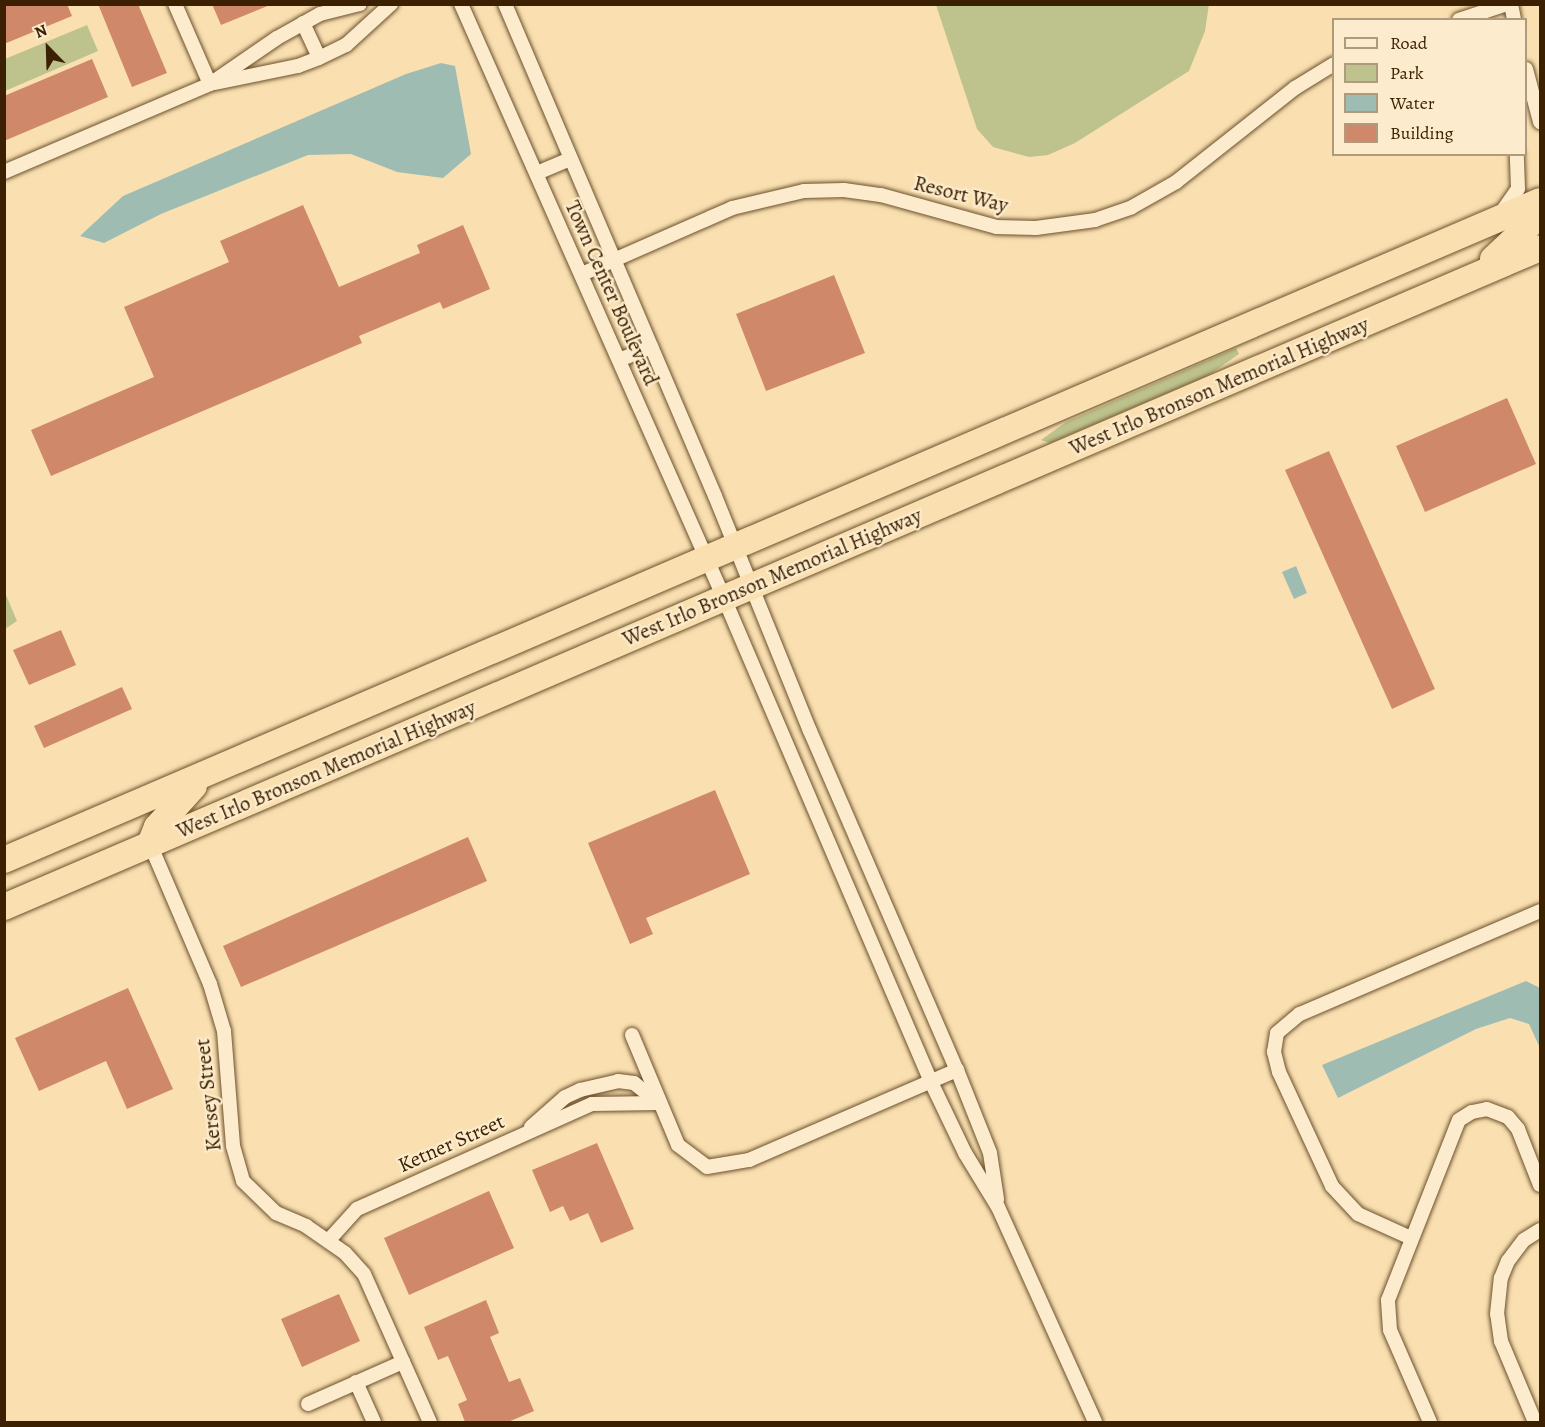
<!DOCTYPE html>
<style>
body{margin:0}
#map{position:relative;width:1545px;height:1427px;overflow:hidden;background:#fae0b1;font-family:Alegreya,serif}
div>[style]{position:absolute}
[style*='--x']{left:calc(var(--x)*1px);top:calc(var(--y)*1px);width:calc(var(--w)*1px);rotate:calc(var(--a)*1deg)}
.green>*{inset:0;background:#bec28c}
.water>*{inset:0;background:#9fbcb2}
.building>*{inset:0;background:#cf8869}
.roads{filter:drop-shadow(0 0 2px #6b512d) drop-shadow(0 0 2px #6b512d)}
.street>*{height:14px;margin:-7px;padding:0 7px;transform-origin:7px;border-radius:7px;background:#fcebcc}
.highway>*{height:26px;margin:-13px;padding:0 13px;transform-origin:13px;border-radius:13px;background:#fae0b1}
span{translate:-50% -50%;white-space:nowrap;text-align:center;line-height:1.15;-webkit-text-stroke:4.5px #fcebcc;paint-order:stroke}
.street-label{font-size:21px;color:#3b2101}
.frame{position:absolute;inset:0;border:6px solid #3b2101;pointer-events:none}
.legend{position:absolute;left:1332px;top:18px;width:195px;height:138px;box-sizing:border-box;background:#fcebcc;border:2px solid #af9a7b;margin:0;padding:8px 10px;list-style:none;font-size:18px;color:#3b2101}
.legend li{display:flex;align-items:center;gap:12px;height:30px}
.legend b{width:30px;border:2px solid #af9a7b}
.north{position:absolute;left:18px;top:18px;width:60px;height:60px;-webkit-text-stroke:4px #fcebcc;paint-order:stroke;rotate:337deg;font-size:16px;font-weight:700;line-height:24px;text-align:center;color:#3b2101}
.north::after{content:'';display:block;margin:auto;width:21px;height:27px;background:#3b2101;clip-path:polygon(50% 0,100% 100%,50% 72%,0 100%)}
</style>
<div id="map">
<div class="green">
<div style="clip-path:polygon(1209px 4px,1205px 31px,1189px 71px,1075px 143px,1048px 155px,1029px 157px,993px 147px,977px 129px,936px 5px)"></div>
<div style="clip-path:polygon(87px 25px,98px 51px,5px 91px,5px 59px)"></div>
<div style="clip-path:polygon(1236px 348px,1239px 354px,1209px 375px,1050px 443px,1041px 440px,1066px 422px)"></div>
<div style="clip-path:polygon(4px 590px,17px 621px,5px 629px,4px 629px)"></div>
</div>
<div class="water">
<div style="clip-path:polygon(441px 63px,455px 66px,471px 154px,443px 178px,397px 172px,351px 154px,308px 155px,161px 214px,104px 243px,80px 236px,123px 196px,406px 74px)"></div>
<div style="clip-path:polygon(1296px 566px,1307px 593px,1294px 599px,1282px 572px)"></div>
<div style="clip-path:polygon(1526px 981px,1540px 988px,1540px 1048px,1529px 1024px,1510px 1018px,1476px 1029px,1338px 1098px,1322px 1065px)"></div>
</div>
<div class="building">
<div style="clip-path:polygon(4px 4px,67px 4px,72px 16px,4px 44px)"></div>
<div style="clip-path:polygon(98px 4px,138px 4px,167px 73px,132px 87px)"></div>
<div style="clip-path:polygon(212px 4px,270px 4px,270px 5px,221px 25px)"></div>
<div style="clip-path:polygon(92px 59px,108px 97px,4px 141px,4px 96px)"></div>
<div style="clip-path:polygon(303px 205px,339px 287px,420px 253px,417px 245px,463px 225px,490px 289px,443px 309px,440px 302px,359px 336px,362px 343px,51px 476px,31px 430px,154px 377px,124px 307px,229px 262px,220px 241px)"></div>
<div style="clip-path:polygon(834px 275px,865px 353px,766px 391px,736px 314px)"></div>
<div style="clip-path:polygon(1507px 398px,1536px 464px,1425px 512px,1396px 446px)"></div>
<div style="clip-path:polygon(1329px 451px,1435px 689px,1392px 709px,1285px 470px)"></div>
<div style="clip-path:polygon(61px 630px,76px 665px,29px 685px,13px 650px)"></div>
<div style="clip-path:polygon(122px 687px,132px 709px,44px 748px,34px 726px)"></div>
<div style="clip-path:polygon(715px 790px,750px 874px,646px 918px,653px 934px,630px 944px,588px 843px)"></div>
<div style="clip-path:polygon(468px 837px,487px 881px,241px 987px,223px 946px)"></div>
<div style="clip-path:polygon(128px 988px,173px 1089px,127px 1109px,106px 1061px,39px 1091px,15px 1038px)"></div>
<div style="clip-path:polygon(597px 1143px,634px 1229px,601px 1243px,588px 1213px,570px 1221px,563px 1206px,550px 1212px,532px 1170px)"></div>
<div style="clip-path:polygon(489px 1191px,514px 1248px,409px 1295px,384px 1238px)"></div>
<div style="clip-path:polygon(339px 1294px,360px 1341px,302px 1367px,281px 1319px)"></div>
<div style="clip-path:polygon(486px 1300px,499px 1333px,490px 1337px,509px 1382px,520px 1378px,534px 1411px,508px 1422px,465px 1422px,458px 1404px,467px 1400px,448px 1356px,438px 1360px,424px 1327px)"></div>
</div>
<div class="roads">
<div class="street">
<div style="--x:175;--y:4;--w:87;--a:66.4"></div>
<div style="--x:461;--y:4;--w:650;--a:66.12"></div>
<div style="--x:724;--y:598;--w:526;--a:66.84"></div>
<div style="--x:931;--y:1082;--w:79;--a:64.4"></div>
<div style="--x:965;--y:1153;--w:63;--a:58.6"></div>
<div style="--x:998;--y:1207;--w:236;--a:65.7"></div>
<div style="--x:505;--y:4;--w:535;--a:66.89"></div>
<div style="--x:715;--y:496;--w:253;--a:68"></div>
<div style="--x:810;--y:731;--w:369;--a:66.6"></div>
<div style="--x:957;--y:1070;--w:89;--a:68.3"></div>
<div style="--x:990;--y:1153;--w:47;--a:81.3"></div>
<div style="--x:1511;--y:4;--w:16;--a:79"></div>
<div style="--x:1459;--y:20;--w:51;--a:-18.4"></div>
<div style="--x:303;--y:23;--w:38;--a:65"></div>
<div style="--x:1526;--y:69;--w:55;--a:75.2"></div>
<div style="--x:215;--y:83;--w:85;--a:-11.6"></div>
<div style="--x:298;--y:66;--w:22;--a:-21"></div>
<div style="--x:319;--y:58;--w:30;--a:-26"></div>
<div style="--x:346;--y:45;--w:61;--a:-42.3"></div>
<div style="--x:4;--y:172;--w:224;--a:-23.1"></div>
<div style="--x:210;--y:84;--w:81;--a:-34.5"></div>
<div style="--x:277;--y:38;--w:49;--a:-29.2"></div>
<div style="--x:320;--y:14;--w:41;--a:-14"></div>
<div style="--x:537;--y:173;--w:36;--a:-23"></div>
<div style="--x:1501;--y:213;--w:29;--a:-55"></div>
<div style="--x:1518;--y:189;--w:35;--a:-92"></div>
<div style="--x:582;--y:274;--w:164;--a:-23.7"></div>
<div style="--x:732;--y:208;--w:74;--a:-13.3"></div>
<div style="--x:804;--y:191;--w:40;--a:-1.4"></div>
<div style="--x:844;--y:190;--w:37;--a:8"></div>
<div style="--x:881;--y:195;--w:119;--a:15.5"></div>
<div style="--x:996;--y:227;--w:40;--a:1.4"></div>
<div style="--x:1036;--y:228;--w:60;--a:-7.7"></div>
<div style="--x:1095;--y:220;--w:39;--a:-19"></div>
<div style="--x:1132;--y:207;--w:51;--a:-29.6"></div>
<div style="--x:1176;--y:182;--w:152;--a:-38.3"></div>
<div style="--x:1295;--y:88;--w:46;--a:-31.6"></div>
<div style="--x:619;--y:360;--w:35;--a:-22"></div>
<div style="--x:150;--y:844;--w:152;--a:66.8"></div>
<div style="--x:210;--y:984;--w:49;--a:73.4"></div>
<div style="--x:224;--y:1031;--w:115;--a:85.5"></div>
<div style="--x:233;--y:1146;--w:36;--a:74"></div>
<div style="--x:243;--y:1181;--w:46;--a:44.1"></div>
<div style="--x:276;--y:1213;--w:33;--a:23"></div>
<div style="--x:306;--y:1226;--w:47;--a:34.7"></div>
<div style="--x:345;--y:1253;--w:28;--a:48"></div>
<div style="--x:364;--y:1274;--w:162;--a:66"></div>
<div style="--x:632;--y:1035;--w:119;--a:67.3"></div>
<div style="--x:678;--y:1145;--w:36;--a:37"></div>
<div style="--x:707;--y:1167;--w:43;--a:-9.5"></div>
<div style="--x:749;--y:1160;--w:227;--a:-23.4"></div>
<div style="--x:531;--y:1127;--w:45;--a:-41.4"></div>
<div style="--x:565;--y:1097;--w:17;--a:-25"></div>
<div style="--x:580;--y:1090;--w:39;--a:-13"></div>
<div style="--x:618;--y:1081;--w:16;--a:7"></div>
<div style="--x:634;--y:1083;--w:26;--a:39"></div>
<div style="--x:1411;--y:1238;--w:58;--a:-155.6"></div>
<div style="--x:1358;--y:1214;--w:38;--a:-133"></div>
<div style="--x:1332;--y:1186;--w:126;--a:-114.9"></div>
<div style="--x:1279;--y:1072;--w:21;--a:-104"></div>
<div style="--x:1274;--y:1052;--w:19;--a:-81"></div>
<div style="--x:1277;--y:1033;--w:30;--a:-40"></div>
<div style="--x:1300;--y:1014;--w:261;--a:-23.2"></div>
<div style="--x:328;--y:1241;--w:43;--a:-47.8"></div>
<div style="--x:357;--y:1209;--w:257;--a:-24.1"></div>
<div style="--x:592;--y:1104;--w:66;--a:-0.9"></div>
<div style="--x:356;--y:1382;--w:44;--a:65.8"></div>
<div style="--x:308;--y:1404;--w:104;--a:-23.9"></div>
<div style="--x:1430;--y:1422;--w:100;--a:-113.5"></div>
<div style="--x:1390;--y:1330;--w:30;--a:-94"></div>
<div style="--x:1388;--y:1300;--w:193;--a:-68.5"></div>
<div style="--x:1459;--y:1120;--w:15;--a:-32"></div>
<div style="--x:1472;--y:1112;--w:15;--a:-11"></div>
<div style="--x:1487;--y:1109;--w:22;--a:21"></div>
<div style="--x:1508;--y:1117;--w:16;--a:50"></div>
<div style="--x:1518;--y:1129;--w:60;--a:68.6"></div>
<div style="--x:1535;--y:1422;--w:88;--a:-112.8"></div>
<div style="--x:1501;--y:1341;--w:27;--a:-98"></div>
<div style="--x:1497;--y:1314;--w:36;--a:-84"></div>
<div style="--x:1501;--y:1278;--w:18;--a:-68"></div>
<div style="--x:1508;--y:1261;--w:26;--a:-53"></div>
<div style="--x:1524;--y:1240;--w:19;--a:-32"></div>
</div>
<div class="highway">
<div style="--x:1493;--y:259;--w:64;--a:-43.1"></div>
<div style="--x:150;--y:844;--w:18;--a:-68"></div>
<div style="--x:157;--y:827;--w:55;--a:-47.9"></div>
<div style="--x:4;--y:860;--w:1671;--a:-23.22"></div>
<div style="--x:4;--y:907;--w:1671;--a:-23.22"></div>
</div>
</div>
<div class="street-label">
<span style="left:961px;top:194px;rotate:14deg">Resort Way</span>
<span style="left:612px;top:293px;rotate:66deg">Town Center Boulevard</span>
<span style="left:1219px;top:386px;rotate:-23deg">West Irlo Bronson Memorial Highway</span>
<span style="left:772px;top:577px;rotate:-23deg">West Irlo Bronson Memorial Highway</span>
<span style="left:326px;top:769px;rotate:-23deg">West Irlo Bronson Memorial Highway</span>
<span style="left:208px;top:1095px;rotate:-96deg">Kersey Street</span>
<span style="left:451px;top:1143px;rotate:-24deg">Ketner Street</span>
</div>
<div class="frame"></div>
<ul class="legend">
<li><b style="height:8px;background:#fcebcc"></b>Road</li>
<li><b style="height:16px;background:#bec28c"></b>Park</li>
<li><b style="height:16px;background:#9fbcb2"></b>Water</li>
<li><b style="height:16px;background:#cf8869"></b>Building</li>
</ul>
<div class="north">N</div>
</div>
